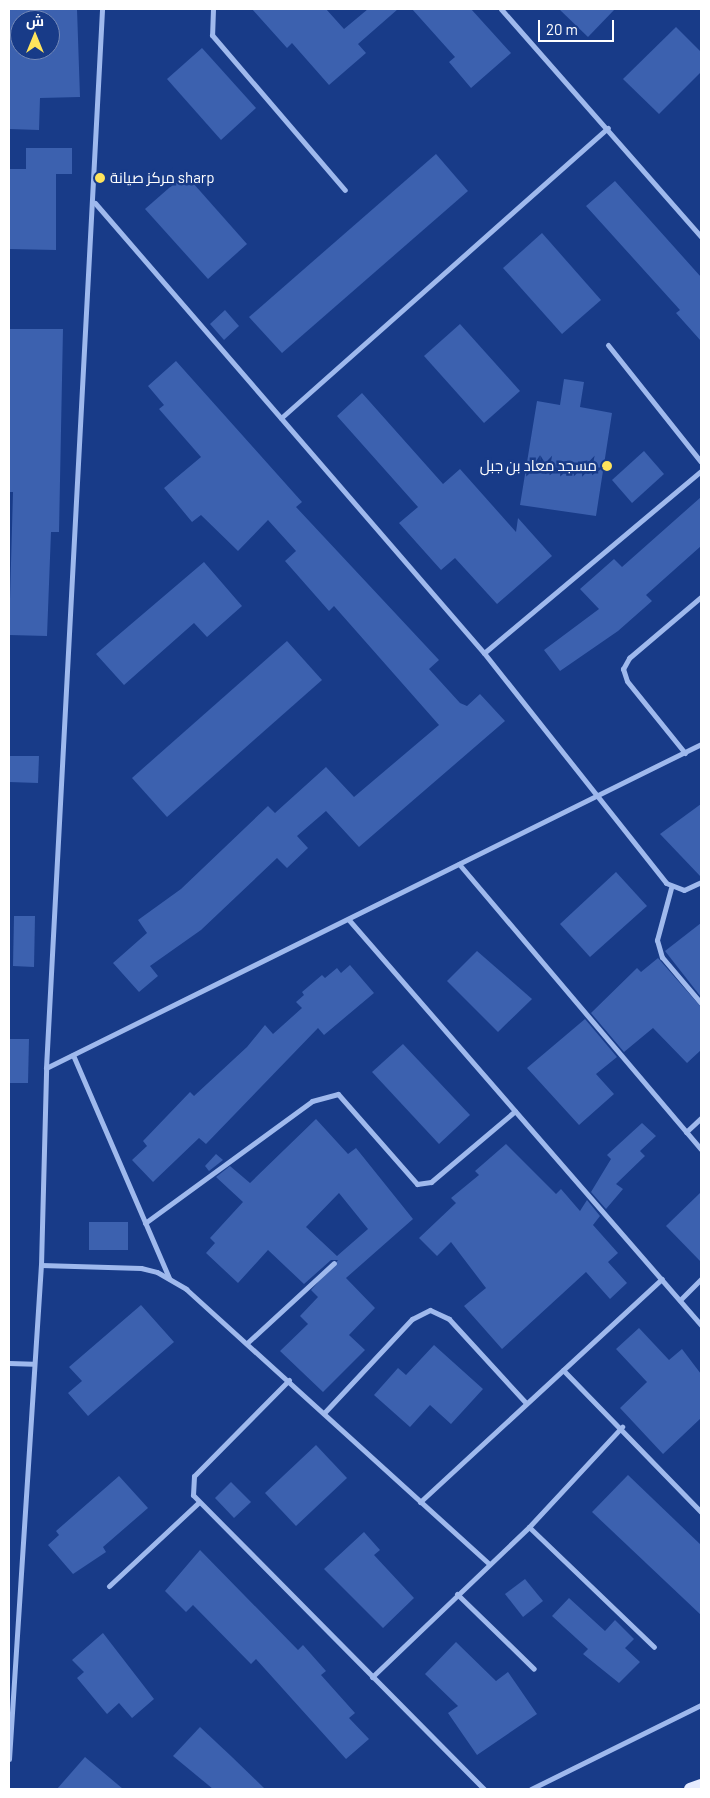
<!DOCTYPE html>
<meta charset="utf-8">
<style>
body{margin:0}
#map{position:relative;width:710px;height:1798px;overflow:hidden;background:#183b88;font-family:Barlow,Cairo,sans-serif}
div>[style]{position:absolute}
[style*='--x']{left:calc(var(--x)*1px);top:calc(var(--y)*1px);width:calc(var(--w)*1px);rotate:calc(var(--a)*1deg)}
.building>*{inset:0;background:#3c61af}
.minor>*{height:5px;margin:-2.5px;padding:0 2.5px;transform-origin:2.5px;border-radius:2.5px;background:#9fb9ed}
.primary>*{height:12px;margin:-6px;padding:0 6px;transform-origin:6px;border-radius:6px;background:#e6ecff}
.dots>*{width:14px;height:14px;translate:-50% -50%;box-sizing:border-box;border:2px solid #183b88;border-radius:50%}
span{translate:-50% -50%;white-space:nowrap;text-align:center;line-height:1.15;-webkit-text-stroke:5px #183b88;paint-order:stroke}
.poi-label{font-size:15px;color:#fff}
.left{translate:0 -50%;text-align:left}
.right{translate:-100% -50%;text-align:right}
.frame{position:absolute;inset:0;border:10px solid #fff;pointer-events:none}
.north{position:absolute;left:10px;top:10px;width:50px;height:50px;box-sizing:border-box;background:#183b88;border:1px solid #7489b8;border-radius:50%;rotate:0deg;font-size:14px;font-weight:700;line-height:20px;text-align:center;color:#fff}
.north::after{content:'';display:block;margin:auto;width:18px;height:22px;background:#ffe45c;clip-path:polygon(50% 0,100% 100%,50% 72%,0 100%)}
.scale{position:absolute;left:538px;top:20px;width:76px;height:22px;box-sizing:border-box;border:2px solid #fff;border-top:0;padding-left:6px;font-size:15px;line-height:18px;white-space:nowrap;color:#fff;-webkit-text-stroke:4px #183b88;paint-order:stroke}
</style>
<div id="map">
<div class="building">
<div style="clip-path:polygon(evenodd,9px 9px,77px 9px,80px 97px,40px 98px,39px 130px,9px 129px,9px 9px,20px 20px,50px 20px,50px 50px,20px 50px,20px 20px)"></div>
<div style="clip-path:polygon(252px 9px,326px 9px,344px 29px,368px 9px,398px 9px,358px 44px,366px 53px,329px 85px,292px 43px,287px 48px)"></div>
<div style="clip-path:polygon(412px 9px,471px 9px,511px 53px,471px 88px,449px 62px,455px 57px)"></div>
<div style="clip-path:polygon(559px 9px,615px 9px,588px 37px)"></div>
<div style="clip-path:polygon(676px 27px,701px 52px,701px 72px,659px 114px,623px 79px)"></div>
<div style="clip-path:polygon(202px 48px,256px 108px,221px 140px,167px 79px)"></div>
<div style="clip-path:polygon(26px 148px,72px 148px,72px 174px,56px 174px,56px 250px,9px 249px,9px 169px,26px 169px)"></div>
<div style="clip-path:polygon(436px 154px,468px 191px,282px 353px,249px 317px)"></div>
<div style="clip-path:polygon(185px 174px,247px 244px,208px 279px,145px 209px)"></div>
<div style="clip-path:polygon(615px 181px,701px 277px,701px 341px,676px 313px,680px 310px,586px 206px)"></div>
<div style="clip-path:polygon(542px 233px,601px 300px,562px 334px,503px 268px)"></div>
<div style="clip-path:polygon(225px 310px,239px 326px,224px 340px,210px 324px)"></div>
<div style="clip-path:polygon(460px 324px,520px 391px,484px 423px,424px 356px)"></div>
<div style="clip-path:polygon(9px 329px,63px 329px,59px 532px,51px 532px,47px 636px,9px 635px,13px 492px,9px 492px)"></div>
<div style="clip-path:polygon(176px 361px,302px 502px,296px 507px,439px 660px,429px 669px,460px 703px,467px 706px,480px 694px,505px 721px,359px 847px,326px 811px,297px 836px,308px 848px,287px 868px,277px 858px,201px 930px,150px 966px,158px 976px,139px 992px,113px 963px,147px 933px,138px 920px,181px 889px,268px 806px,275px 813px,326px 767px,354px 797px,439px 725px,334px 606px,329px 611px,285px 561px,296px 551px,268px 520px,238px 551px,201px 515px,192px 522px,164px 488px,201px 457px,159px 409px,164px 405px,148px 386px)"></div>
<div style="clip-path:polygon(564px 379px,584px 382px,580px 407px,612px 413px,596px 516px,520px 505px,537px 401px,560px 405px)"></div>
<div style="clip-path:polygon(362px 393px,443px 484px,460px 469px,516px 532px,518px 518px,552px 556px,497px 604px,455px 558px,441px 570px,399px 523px,418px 507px,337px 416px)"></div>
<div style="clip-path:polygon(644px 451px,664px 474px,632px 503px,612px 480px)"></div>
<div style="clip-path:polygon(701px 497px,701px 546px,646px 595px,652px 601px,618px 631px,560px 671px,544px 650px,599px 609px,580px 589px,614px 559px,622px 567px)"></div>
<div style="clip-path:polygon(204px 562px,242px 606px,207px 637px,194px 623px,124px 685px,96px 654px)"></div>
<div style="clip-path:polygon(287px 641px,322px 680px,167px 817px,132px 778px)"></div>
<div style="clip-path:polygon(9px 756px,39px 756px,38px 783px,9px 782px)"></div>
<div style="clip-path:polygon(701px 804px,701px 877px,660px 834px)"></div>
<div style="clip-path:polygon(616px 872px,647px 906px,590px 957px,560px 924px)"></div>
<div style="clip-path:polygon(14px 916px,35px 916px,34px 967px,13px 966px)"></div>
<div style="clip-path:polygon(701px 923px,701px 997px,665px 951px)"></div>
<div style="clip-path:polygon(477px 951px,532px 999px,498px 1032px,447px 981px)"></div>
<div style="clip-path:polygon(658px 958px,701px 1007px,701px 1050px,687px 1063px,653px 1028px,624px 1052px,591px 1013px,637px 968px,641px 972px)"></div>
<div style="clip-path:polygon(350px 965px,374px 993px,324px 1035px,318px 1028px,206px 1144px,199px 1138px,153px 1182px,132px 1160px,147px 1146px,143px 1141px,190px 1092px,194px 1096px,247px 1047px,265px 1025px,273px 1034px,302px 1008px,296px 1002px,304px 995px,302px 992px,322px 975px,325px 978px,337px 968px,341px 973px)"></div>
<div style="clip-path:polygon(585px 1019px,617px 1057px,596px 1074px,614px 1094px,579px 1125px,527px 1068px)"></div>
<div style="clip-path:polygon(9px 1039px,29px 1039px,28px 1083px,9px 1083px)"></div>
<div style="clip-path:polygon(403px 1044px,470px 1115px,439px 1144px,372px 1072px)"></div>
<div style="clip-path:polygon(evenodd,316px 1119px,348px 1154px,356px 1148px,413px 1219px,346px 1278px,375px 1308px,349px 1335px,365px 1350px,323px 1392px,280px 1351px,308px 1324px,300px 1316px,318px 1297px,311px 1290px,338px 1260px,331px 1260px,304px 1284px,268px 1250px,238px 1283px,206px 1253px,215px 1243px,210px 1238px,243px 1202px,216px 1177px,230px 1166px,250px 1183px,316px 1119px,339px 1193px,368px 1229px,337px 1256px,306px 1227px,339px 1193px)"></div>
<div style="clip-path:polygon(642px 1123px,656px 1136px,640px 1151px,645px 1156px,616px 1184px,623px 1189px,606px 1209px,591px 1192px,611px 1159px,607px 1155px)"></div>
<div style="clip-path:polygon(506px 1144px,556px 1194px,561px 1189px,580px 1211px,587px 1200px,600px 1216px,593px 1225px,618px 1253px,608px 1262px,627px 1283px,610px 1299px,586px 1272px,502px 1349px,464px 1306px,486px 1288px,451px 1242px,437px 1256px,419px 1238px,456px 1203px,451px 1198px,479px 1175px,475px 1171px)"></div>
<div style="clip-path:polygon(216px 1154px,223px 1160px,209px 1171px,205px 1166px)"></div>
<div style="clip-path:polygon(701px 1192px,701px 1262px,666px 1226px)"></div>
<div style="clip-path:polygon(89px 1222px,128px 1222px,128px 1250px,89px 1250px)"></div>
<div style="clip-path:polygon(141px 1305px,174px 1342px,88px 1416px,68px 1393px,82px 1381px,69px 1367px)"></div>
<div style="clip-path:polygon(639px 1328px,669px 1360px,682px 1349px,701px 1374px,701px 1418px,663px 1454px,620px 1408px,647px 1382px,616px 1349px)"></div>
<div style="clip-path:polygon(434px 1345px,483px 1389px,451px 1424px,430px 1405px,410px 1427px,374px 1395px,398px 1368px,406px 1375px)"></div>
<div style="clip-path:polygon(316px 1445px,347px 1478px,296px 1526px,265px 1493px)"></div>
<div style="clip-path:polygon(628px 1475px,701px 1545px,701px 1615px,592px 1512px)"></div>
<div style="clip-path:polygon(119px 1476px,148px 1508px,103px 1547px,106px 1552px,73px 1574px,48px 1545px,59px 1535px,56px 1531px)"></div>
<div style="clip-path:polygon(231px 1482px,251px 1502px,234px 1518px,215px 1498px)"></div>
<div style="clip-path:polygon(364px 1532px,380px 1550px,374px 1555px,414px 1598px,383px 1628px,324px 1569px)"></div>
<div style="clip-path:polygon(200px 1550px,298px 1650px,303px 1645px,326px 1671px,321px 1675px,355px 1713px,349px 1718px,369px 1739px,346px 1759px,256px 1659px,251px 1664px,193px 1605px,186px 1612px,165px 1591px)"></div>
<div style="clip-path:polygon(525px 1579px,543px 1601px,523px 1617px,505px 1594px)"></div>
<div style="clip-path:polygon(569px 1598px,605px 1631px,615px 1620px,634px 1639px,625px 1648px,640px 1662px,619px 1683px,583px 1654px,588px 1649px,552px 1616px)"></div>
<div style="clip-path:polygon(103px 1633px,154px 1699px,132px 1718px,119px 1703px,107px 1714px,77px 1678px,84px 1672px,72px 1660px)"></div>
<div style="clip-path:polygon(456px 1642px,496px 1681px,508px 1672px,537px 1714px,477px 1755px,448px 1713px,458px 1706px,425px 1674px)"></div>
<div style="clip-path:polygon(200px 1727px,232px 1757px,265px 1789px,213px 1789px,173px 1756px)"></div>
<div style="clip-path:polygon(85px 1757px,123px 1789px,57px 1789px)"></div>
</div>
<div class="minor">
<div style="--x:213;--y:9;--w:26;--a:92"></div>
<div style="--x:212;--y:35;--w:204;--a:49.4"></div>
<div style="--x:501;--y:9;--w:303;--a:48.7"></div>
<div style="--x:95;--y:203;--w:595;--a:49.16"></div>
<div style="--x:484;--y:653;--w:293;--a:51.6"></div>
<div style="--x:666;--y:883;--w:19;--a:21"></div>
<div style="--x:684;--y:890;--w:19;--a:-25"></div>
<div style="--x:608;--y:345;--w:149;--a:51.5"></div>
<div style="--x:281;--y:418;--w:437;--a:-41.6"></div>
<div style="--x:484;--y:653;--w:283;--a:-40"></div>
<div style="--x:685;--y:753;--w:92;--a:-128.9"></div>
<div style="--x:627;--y:681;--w:13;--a:-108"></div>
<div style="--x:623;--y:669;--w:13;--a:-61"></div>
<div style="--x:629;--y:658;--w:94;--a:-40.3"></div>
<div style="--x:459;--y:864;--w:374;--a:49.7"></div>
<div style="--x:671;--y:888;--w:54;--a:105.1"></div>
<div style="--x:657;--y:940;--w:18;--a:74"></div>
<div style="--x:662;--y:957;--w:60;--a:49.7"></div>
<div style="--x:349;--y:920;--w:537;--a:49"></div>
<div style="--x:73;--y:1055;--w:243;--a:66.7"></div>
<div style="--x:46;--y:1068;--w:731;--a:-26.32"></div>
<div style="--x:686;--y:1132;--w:21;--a:-43"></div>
<div style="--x:145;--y:1223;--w:207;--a:-36.1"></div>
<div style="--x:312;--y:1101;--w:27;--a:-15"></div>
<div style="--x:338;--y:1094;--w:120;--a:48.7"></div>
<div style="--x:417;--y:1184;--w:14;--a:-8"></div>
<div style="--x:431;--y:1182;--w:110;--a:-40.2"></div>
<div style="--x:41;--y:1265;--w:100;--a:1.7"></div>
<div style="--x:141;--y:1268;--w:16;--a:14"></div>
<div style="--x:157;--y:1272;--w:34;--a:30"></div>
<div style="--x:186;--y:1289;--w:409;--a:42.2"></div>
<div style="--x:680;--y:1300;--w:30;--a:-45"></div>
<div style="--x:247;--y:1343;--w:118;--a:-42.6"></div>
<div style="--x:9;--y:1363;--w:24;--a:2"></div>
<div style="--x:563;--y:1370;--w:198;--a:45.8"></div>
<div style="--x:289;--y:1380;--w:135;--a:134.7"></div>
<div style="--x:194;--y:1476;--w:19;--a:93"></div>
<div style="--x:193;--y:1495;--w:414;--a:45.3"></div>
<div style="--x:324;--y:1413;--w:129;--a:-46.9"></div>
<div style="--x:412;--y:1319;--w:20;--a:-27"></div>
<div style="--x:430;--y:1310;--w:21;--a:25"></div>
<div style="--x:449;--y:1319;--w:114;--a:47.5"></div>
<div style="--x:420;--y:1502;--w:329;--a:-42.7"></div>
<div style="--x:529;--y:1527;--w:173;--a:43.8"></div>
<div style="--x:109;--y:1586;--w:123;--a:-43"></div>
<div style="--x:457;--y:1594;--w:107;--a:44.2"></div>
<div style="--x:372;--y:1677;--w:217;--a:-43.7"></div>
<div style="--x:529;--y:1527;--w:137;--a:-47.1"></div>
<div style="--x:9;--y:1759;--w:495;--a:-86.3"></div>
<div style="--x:41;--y:1265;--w:197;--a:-88.5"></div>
<div style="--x:46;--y:1068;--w:1060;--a:-86.97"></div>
<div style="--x:531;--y:1789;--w:190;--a:-26.3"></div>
</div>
<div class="primary">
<div style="--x:690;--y:1789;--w:12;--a:-20"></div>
</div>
<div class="dots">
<div style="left:100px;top:178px;background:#ffe45c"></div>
<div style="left:607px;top:466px;background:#ffe45c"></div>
</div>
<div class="poi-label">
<span class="left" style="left:110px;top:178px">مركز صيانة sharp</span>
<span class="right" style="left:597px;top:466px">مسجد معاد بن جبل</span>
</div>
<div class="frame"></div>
<div class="north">ش</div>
<div class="scale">20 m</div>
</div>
